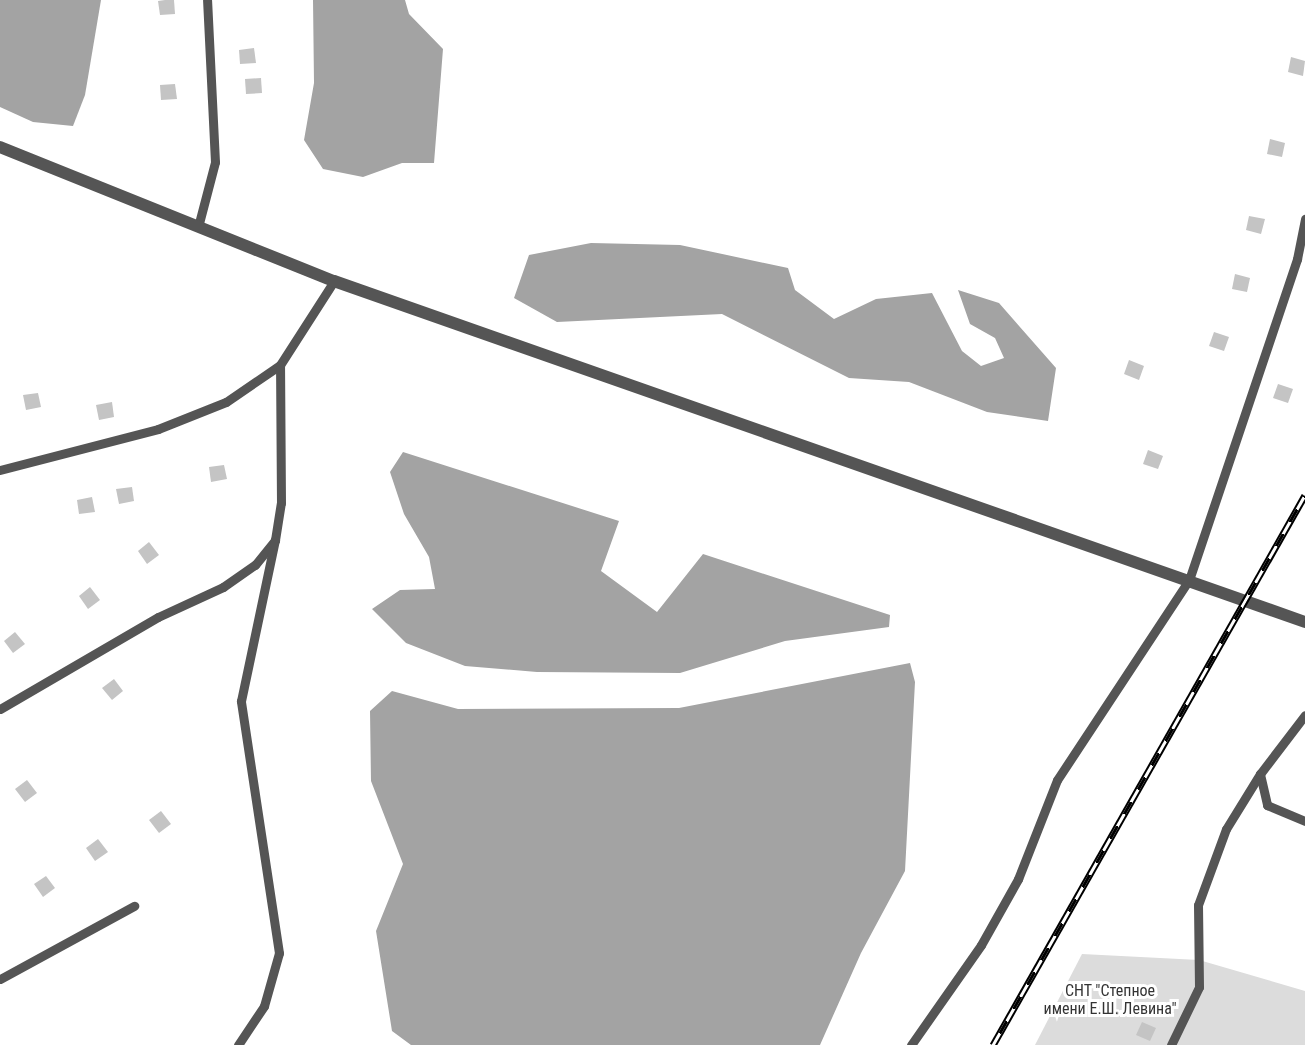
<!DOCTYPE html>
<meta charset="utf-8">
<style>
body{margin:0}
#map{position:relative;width:1305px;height:1045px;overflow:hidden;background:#fff;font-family:"Roboto Condensed",sans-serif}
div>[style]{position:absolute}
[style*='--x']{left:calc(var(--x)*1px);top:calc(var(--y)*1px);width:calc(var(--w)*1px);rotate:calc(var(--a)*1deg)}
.green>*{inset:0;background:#dcdcdc}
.water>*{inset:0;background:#a3a3a3}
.building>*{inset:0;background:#c4c4c4}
.service>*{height:9px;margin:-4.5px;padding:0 4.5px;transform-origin:4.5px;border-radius:4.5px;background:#555}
.minor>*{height:12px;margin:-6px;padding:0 6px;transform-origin:6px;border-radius:6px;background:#555}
.rail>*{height:7px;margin-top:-3.5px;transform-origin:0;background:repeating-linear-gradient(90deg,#fff 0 14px,#000 0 28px);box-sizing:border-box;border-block:2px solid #000}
span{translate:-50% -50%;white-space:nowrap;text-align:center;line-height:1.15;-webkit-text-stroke:6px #fff;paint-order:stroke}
.park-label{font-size:16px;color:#333}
</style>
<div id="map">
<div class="green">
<div style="clip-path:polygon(1082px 954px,1199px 960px,1305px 991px,1305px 1045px,1035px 1045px)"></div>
</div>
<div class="water">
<div style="clip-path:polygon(0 0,101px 0,85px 95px,73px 126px,33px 122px,0 107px)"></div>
<div style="clip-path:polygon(313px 0,405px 0,409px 14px,443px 49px,434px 163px,402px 163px,363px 177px,323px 169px,304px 140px,314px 83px)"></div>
<div style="clip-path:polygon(591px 243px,680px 245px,788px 268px,795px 290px,834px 319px,876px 299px,932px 293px,962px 351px,981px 366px,1004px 358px,995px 338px,970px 324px,958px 290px,999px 303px,1056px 368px,1048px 421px,987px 412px,909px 382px,849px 378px,722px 314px,557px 322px,514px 298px,529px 255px)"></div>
<div style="clip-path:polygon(403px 452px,619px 521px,601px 571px,657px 612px,703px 554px,890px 615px,889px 627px,785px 641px,680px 673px,537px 672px,465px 666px,406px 643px,372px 609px,400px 590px,435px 589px,429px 557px,404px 514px,390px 472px)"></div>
<div style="clip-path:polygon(910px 663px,915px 682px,905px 871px,861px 953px,820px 1045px,411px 1045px,392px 1031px,376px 931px,403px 864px,371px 781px,370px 711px,392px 691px,458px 709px,679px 708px)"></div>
</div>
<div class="building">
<div style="clip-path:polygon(165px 0,174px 0,175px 14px,160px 15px,158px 1px)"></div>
<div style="clip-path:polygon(254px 48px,256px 63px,240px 64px,239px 50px)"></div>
<div style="clip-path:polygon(1291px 57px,1305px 61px,1303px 76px,1288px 72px)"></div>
<div style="clip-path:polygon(261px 78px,262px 93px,246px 94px,245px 79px)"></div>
<div style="clip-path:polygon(175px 84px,177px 99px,161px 100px,160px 85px)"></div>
<div style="clip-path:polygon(1270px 139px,1285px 143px,1282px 157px,1267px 154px)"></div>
<div style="clip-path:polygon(1249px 216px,1265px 219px,1261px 234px,1246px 230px)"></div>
<div style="clip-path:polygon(1235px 274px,1250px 278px,1247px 292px,1232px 289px)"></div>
<div style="clip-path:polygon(1214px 332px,1229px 337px,1224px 351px,1209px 346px)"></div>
<div style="clip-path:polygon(1129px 360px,1144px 366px,1139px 380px,1124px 374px)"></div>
<div style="clip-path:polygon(1278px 384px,1293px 389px,1288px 403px,1273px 398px)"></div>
<div style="clip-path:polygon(38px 393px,41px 407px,26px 410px,23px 395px)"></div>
<div style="clip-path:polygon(112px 402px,114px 417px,99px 420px,96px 405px)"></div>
<div style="clip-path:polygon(1148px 450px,1163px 456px,1158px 469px,1143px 464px)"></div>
<div style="clip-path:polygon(224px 465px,227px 479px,211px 482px,209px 467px)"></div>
<div style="clip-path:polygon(132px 487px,134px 501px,119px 504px,116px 489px)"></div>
<div style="clip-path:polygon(92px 497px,95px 512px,79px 514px,77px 500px)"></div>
<div style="clip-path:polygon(149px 542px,159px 555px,147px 564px,138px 551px)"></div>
<div style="clip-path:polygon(90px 587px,100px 600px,88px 609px,79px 596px)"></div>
<div style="clip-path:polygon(15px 632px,25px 644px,13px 653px,4px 641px)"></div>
<div style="clip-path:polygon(114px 679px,123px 691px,112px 700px,102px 688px)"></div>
<div style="clip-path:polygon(27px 780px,37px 793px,25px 802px,15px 789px)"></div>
<div style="clip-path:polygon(161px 811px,171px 824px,159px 833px,149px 820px)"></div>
<div style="clip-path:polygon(98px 839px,108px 852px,95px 861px,86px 848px)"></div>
<div style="clip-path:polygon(46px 876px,55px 888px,43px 897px,34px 884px)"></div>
<div style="clip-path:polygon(1142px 1022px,1156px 1028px,1150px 1041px,1136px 1035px)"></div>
</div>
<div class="service">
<div style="--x:198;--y:227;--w:67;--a:-75.3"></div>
<div style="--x:215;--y:162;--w:162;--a:-92.8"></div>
<div style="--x:0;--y:470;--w:163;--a:-14.5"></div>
<div style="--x:158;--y:429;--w:73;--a:-21.7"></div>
<div style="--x:226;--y:402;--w:65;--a:-34.4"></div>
<div style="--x:280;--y:365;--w:100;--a:-57.3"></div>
<div style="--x:0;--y:709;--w:183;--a:-30.2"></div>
<div style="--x:158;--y:617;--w:72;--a:-24.8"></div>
<div style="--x:223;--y:587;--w:39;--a:-35"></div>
<div style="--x:255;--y:565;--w:32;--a:-51"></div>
<div style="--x:275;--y:540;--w:37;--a:-81"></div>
<div style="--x:281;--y:503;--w:138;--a:-90.4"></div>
<div style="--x:1260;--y:774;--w:32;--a:77"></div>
<div style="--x:1267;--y:805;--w:41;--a:22.8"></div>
<div style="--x:0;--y:979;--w:153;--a:-28.6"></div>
<div style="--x:238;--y:1045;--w:47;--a:-56.3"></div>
<div style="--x:264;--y:1006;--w:55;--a:-74.2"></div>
<div style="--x:279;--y:953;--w:255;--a:-98.6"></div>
<div style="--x:241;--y:701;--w:165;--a:-78.1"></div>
<div style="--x:911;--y:1045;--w:122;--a:-55"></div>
<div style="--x:981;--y:945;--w:76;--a:-60.7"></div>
<div style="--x:1018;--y:879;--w:106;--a:-68.5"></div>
<div style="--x:1057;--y:780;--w:240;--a:-56.6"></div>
<div style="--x:1189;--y:580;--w:339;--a:-71.4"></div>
<div style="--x:1297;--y:259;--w:41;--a:-78.7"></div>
<div style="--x:1171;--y:1045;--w:64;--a:-64.2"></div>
<div style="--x:1199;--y:987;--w:82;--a:-90.7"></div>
<div style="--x:1198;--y:905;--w:81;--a:-69.8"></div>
<div style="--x:1226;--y:829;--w:65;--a:-58.3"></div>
<div style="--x:1260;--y:774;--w:74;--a:-52.7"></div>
</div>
<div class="minor">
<div style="--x:0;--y:147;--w:360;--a:21.9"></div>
<div style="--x:334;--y:281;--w:1029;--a:19.35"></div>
</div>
<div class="rail">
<div style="--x:993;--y:1045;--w:632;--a:-60.43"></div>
</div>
<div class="park-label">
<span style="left:1110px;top:1000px">СНТ "Степное<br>имени Е.Ш. Левина"</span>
</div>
</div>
